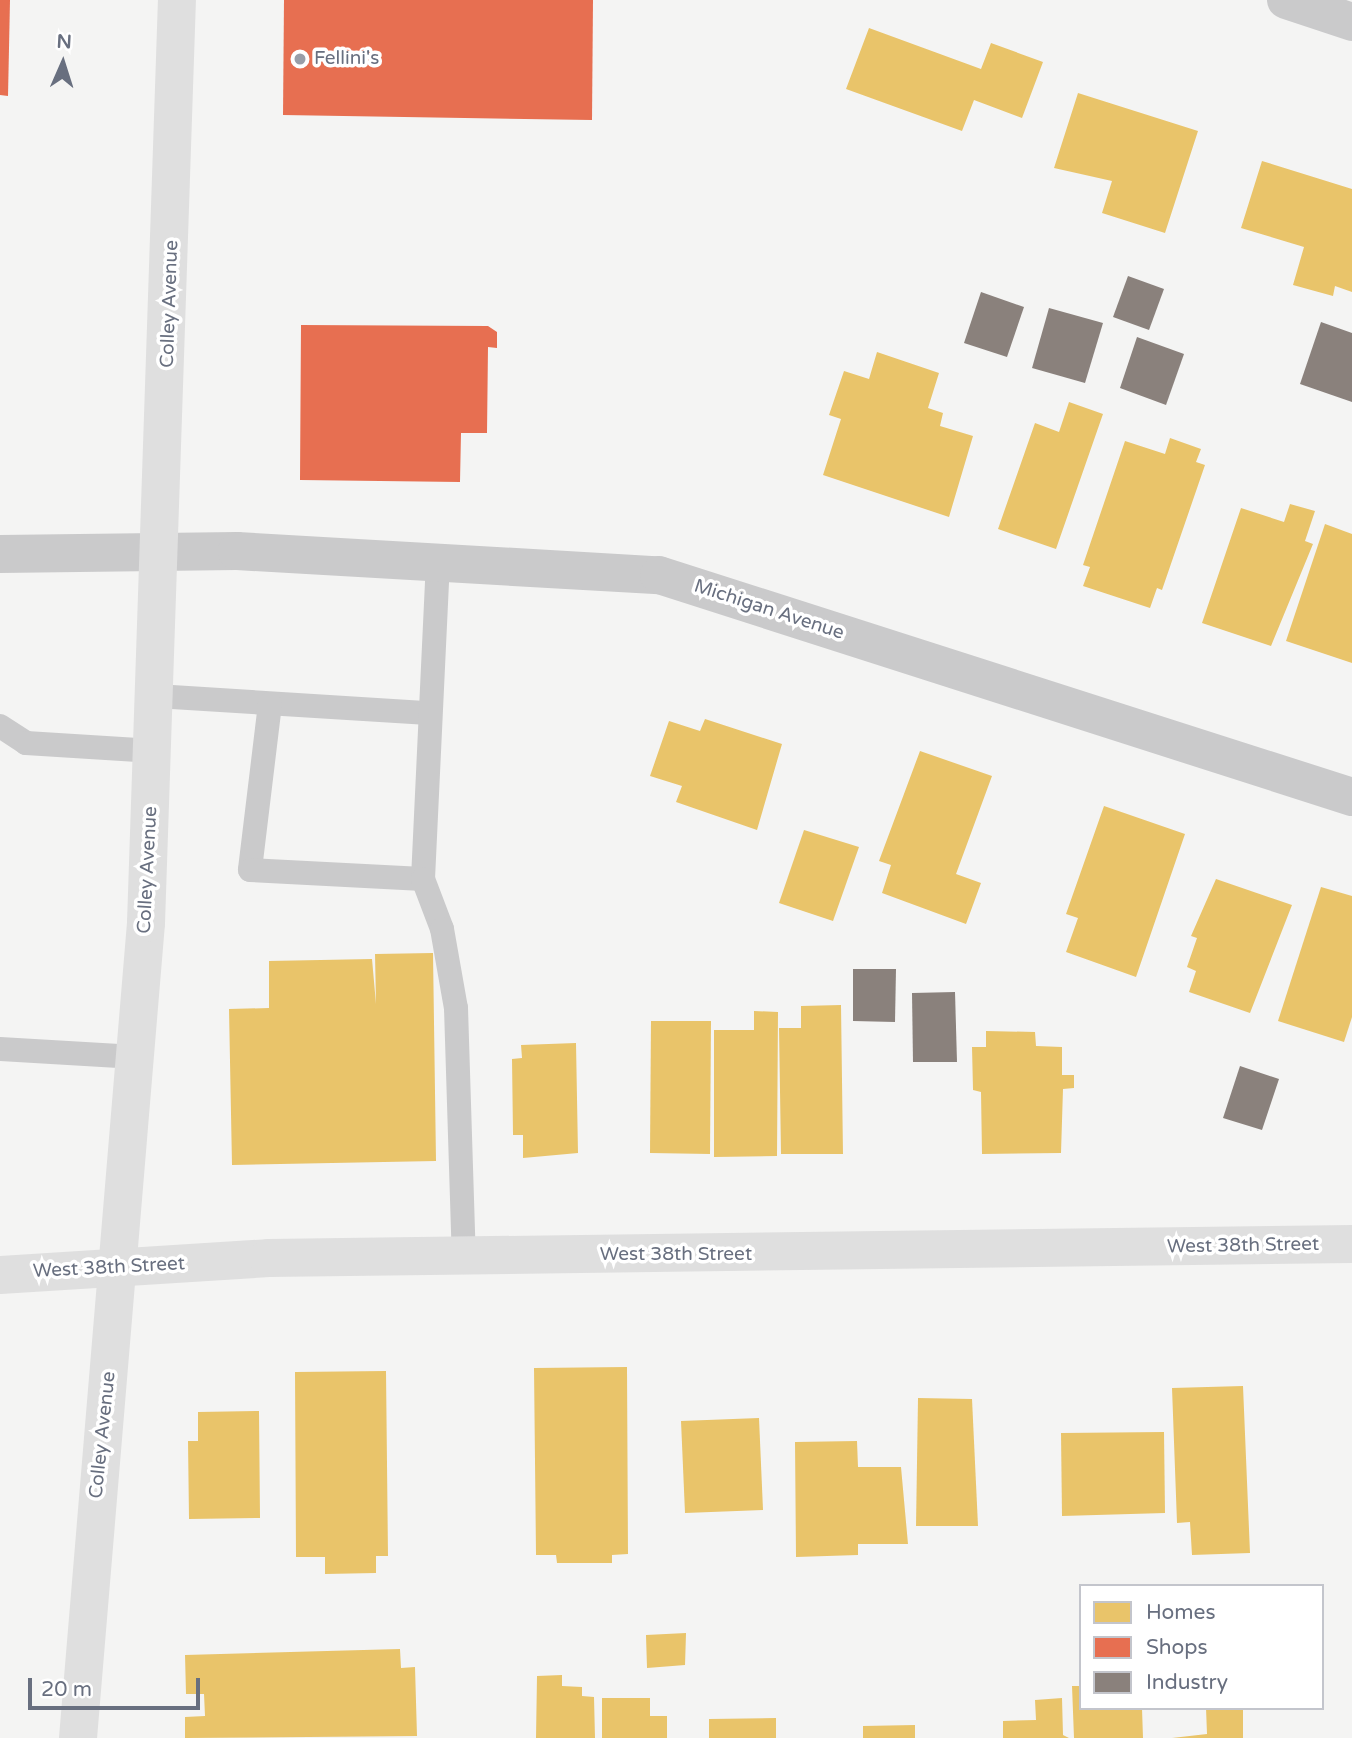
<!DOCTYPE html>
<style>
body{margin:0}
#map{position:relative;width:1352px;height:1738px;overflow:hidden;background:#f4f4f3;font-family:"Varela Round",sans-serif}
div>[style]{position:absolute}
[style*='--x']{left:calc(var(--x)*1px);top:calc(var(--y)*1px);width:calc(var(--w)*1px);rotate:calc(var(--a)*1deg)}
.homes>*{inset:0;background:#e9c46a}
.shops>*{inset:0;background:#e76f51}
.industry>*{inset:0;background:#8a817c}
.service>*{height:24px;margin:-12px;padding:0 12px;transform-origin:12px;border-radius:12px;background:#cacacb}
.minor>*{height:38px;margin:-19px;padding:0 19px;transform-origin:19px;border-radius:19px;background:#cacacb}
.secondary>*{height:38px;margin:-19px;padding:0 19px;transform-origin:19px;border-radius:19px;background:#dfdfdf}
.dots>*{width:19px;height:19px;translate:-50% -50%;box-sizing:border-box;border:4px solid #fff;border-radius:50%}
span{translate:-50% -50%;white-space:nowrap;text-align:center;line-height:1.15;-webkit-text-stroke:7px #fff;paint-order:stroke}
.poi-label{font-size:19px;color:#686f7f}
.left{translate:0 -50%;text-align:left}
.street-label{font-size:19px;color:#686f7f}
.legend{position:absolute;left:1079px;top:1584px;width:245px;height:126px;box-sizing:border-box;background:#fff;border:2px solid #c3c5cc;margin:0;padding:9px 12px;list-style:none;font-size:21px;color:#686f7f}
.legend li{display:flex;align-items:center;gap:14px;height:35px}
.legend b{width:35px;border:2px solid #c3c5cc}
.north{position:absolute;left:28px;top:28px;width:70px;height:70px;-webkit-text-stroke:5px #fff;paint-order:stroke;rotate:3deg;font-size:19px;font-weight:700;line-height:28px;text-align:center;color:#686f7f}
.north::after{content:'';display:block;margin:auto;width:24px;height:32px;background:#686f7f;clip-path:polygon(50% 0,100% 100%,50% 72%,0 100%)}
.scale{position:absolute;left:28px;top:1678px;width:172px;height:32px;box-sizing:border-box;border:4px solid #686f7f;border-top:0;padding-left:9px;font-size:21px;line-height:24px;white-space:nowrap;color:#686f7f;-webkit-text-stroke:5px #fff;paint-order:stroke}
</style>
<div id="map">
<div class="homes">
<div style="clip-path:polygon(869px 28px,981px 69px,991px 43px,1043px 62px,1022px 118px,974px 100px,962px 131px,846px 89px)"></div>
<div style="clip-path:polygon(1078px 93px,1198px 131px,1165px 233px,1102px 213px,1112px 181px,1054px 168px)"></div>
<div style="clip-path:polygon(1262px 161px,1352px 189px,1352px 292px,1335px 286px,1333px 296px,1293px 285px,1304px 247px,1241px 228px)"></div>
<div style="clip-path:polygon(877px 352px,939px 373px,928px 408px,943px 413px,940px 426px,973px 436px,949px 517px,823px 475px,841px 419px,829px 415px,844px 371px,869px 379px)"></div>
<div style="clip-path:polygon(1069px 402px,1103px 414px,1056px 549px,998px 529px,1035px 423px,1059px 432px)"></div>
<div style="clip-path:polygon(1170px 438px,1201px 449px,1196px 462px,1205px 465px,1162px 590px,1157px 588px,1150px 608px,1083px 586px,1090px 567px,1083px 565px,1125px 441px,1165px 454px)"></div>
<div style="clip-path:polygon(1290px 504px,1315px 511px,1305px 541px,1313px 544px,1271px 646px,1202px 623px,1241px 508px,1284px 522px)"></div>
<div style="clip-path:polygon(1325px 524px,1352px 534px,1352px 663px,1286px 641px)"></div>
<div style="clip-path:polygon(705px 719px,782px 744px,757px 830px,676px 802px,682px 786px,650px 776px,669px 721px,700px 731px)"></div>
<div style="clip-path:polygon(920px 751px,992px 776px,956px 874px,981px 883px,966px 924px,882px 893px,891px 865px,879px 861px)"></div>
<div style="clip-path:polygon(1104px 806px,1185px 834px,1136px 977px,1066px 952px,1078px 918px,1066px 914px)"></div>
<div style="clip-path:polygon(804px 830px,859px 847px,833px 921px,779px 903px)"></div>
<div style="clip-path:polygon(1216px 879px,1292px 905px,1250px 1013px,1189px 992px,1196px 971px,1187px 967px,1197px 938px,1191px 936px)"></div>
<div style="clip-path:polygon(1321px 887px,1352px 896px,1352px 1017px,1344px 1042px,1278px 1021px)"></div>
<div style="clip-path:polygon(433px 953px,436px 1161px,232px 1165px,229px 1009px,269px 1008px,269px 961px,372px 959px,376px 1004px,375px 954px)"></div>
<div style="clip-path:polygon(841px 1005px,843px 1154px,781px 1154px,779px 1028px,801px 1028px,801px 1006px)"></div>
<div style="clip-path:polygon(754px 1011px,778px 1012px,777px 1156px,714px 1157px,714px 1030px,754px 1030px)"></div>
<div style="clip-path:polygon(651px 1021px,711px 1021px,710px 1154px,650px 1153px)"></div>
<div style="clip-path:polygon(986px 1031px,1035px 1032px,1036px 1046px,1062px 1047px,1062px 1075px,1074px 1075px,1074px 1088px,1063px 1089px,1061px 1153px,982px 1154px,981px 1092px,973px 1090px,972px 1047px,986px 1047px)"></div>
<div style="clip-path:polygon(576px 1043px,578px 1153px,523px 1158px,523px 1135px,513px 1135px,512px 1059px,522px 1058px,521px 1045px)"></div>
<div style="clip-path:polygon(627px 1367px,628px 1554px,612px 1555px,612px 1563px,557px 1563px,556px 1555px,536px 1555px,534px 1368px)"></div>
<div style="clip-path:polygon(386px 1371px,388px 1556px,376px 1556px,376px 1573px,325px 1574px,325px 1557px,296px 1557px,295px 1372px)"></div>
<div style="clip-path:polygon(1243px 1386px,1250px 1553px,1192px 1555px,1190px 1522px,1177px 1523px,1172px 1388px)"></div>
<div style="clip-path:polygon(918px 1398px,972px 1399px,978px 1526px,916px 1526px)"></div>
<div style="clip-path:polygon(259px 1411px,260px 1518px,189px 1519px,188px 1441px,198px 1441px,198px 1412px)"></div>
<div style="clip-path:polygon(759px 1418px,763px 1510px,685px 1513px,681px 1421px)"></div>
<div style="clip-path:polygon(1164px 1432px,1165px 1513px,1062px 1516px,1061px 1433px)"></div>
<div style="clip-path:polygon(857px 1441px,858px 1467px,901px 1467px,908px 1544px,858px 1544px,858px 1555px,796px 1557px,795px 1442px)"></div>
<div style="clip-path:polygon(686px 1633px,685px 1665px,647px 1668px,646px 1635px)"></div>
<div style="clip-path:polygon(400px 1649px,401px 1668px,415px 1667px,417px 1736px,185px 1738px,185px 1717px,205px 1716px,204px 1694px,186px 1694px,185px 1655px)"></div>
<div style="clip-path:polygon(562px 1675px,562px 1686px,582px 1687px,582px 1696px,594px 1697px,595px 1738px,536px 1738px,537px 1676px)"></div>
<div style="clip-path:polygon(1072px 1686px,1081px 1686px,1081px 1708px,1142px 1708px,1143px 1738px,1074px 1738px)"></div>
<div style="clip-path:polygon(602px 1698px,650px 1698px,650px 1716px,667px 1716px,667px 1738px,602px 1738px)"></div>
<div style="clip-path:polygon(1062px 1698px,1063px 1735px,1069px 1738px,1003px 1738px,1003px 1721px,1036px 1720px,1035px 1700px)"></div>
<div style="clip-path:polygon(1206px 1708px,1243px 1708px,1243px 1738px,1172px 1738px,1207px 1734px)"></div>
<div style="clip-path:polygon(776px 1718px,776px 1738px,709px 1738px,709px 1719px)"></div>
<div style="clip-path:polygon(915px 1725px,915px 1738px,863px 1738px,863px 1726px)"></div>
</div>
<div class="shops">
<div style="clip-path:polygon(0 0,10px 0,8px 96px,0 95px)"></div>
<div style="clip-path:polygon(284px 0,593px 0,592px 120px,283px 115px)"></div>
<div style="clip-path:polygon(301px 325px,488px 326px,497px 332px,497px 348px,488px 347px,487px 433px,461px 433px,460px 482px,300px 480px)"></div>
</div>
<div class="industry">
<div style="clip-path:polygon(1128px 276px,1164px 289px,1149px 330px,1113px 317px)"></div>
<div style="clip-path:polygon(981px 292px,1024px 307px,1007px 357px,964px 343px)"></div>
<div style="clip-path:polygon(1049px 308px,1103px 323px,1085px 383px,1032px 368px)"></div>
<div style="clip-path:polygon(1321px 322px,1352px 333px,1352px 402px,1300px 384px)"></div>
<div style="clip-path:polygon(1137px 337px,1184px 354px,1166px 405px,1120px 388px)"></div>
<div style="clip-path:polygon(853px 969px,896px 969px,895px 1022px,853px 1021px)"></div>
<div style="clip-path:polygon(955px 992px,957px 1062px,913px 1062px,912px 993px)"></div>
<div style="clip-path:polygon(1240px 1066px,1279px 1079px,1262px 1130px,1223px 1118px)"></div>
</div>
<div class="service">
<div style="--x:156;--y:696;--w:273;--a:3.6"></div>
<div style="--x:270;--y:704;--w:167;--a:96.9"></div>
<div style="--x:250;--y:870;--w:173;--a:3"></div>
<div style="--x:423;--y:879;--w:313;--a:-87.3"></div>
<div style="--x:0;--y:726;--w:31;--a:33"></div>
<div style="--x:26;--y:743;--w:128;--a:3.6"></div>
<div style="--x:423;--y:879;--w:53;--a:69.2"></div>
<div style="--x:442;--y:929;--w:80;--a:80"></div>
<div style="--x:456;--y:1008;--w:249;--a:88.2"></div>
<div style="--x:0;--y:1049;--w:136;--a:3.4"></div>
</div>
<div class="minor">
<div style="--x:1286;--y:0;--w:70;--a:18.4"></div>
<div style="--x:0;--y:554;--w:237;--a:-0.7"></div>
<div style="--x:237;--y:551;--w:423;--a:3.3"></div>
<div style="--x:659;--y:575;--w:728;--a:17.76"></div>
</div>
<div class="secondary">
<div style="--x:0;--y:1275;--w:269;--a:-3.6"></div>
<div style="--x:268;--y:1258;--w:1084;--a:-0.74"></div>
<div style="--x:78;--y:1738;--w:818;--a:-85.23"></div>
<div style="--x:146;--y:923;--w:924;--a:-88.08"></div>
</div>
<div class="dots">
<div style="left:300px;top:59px;background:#999ea8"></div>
</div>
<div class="poi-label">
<span class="left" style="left:314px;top:59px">Fellini's</span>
</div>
<div class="street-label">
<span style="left:170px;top:304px;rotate:-88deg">Colley Avenue</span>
<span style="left:769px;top:610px;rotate:18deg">Michigan Avenue</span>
<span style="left:148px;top:870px;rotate:-87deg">Colley Avenue</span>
<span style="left:1243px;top:1246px;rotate:-1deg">West 38th Street</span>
<span style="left:676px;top:1255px">West 38th Street</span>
<span style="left:109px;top:1268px;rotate:-3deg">West 38th Street</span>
<span style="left:103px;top:1435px;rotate:-84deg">Colley Avenue</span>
</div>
<ul class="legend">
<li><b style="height:19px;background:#e9c46a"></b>Homes</li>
<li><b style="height:19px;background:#e76f51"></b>Shops</li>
<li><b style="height:19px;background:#8a817c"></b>Industry</li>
</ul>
<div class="north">N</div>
<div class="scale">20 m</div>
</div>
